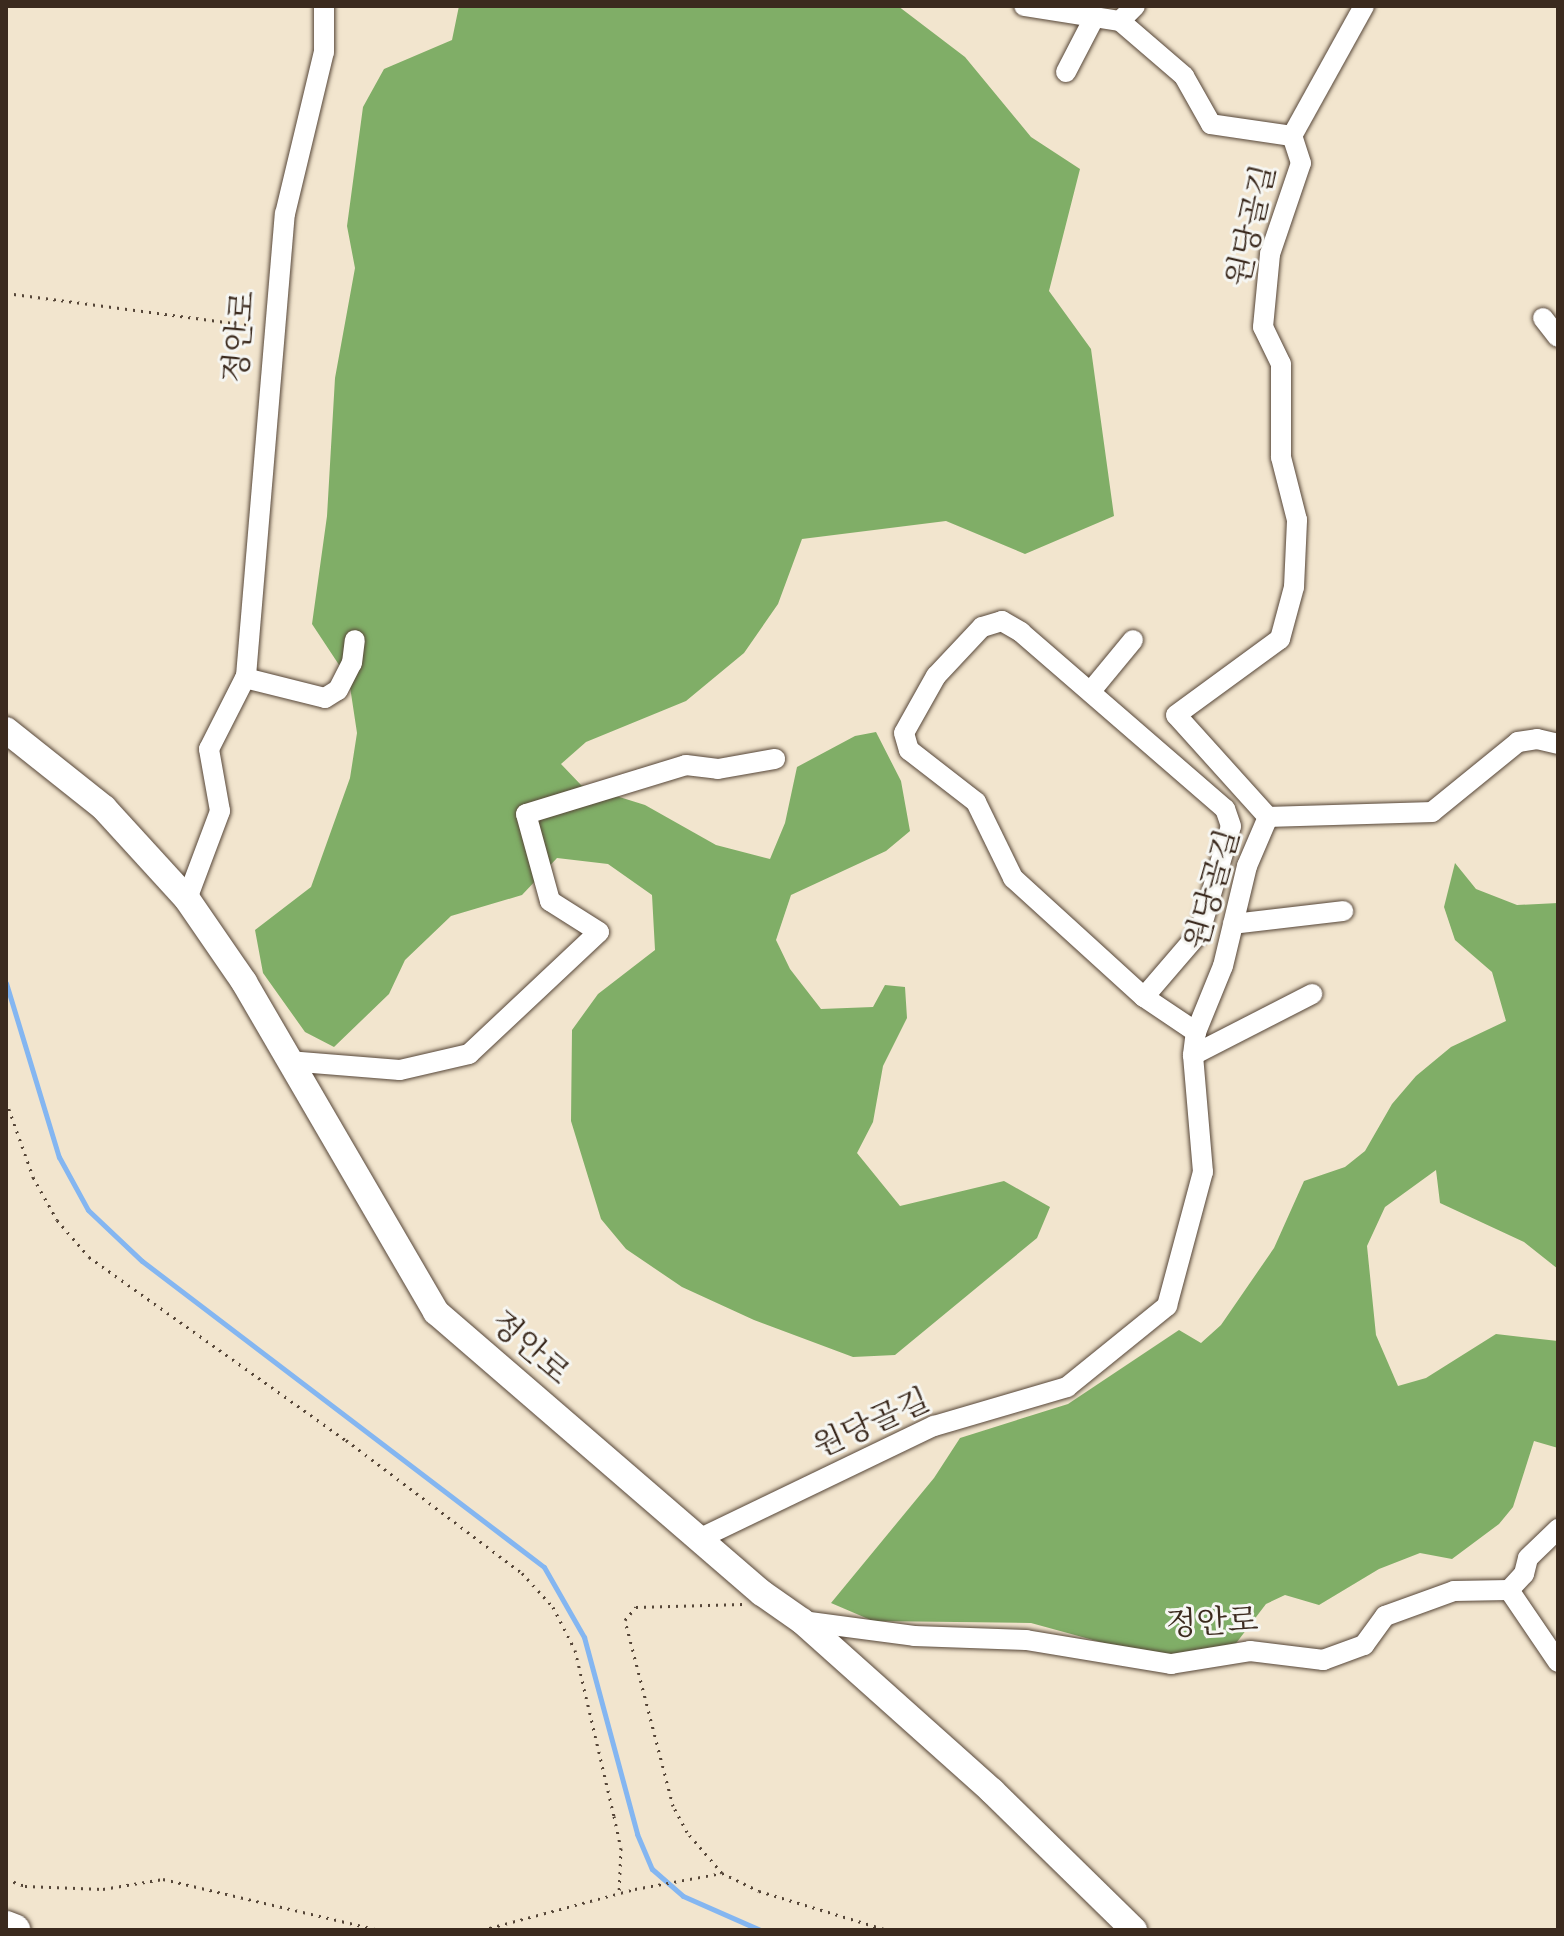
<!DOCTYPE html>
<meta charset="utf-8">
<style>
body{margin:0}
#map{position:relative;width:1564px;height:1936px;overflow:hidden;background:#f2e5ce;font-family:"IM FELL DW Pica","Noto Serif KR",serif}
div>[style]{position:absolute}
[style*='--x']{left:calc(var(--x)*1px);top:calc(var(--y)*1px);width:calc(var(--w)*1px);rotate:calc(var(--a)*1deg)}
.forest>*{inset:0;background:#80ae67}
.stream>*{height:5px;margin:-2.5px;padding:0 2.5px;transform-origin:2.5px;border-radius:2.5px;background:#84b6f1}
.path>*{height:3px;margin-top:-1.5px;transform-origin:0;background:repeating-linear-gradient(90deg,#564638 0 2px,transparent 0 8px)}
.roads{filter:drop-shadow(0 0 2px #564638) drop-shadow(0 0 2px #564638)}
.minor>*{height:20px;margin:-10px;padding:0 10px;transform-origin:10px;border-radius:10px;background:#fff}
.tertiary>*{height:26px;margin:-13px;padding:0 13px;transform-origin:13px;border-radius:13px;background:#fff}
.primary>*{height:32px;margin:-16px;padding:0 16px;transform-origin:16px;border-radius:16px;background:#fff}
span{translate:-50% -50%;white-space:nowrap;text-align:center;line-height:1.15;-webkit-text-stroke:6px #f6f6f2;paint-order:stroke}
.street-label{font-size:32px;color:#3b2a1e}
.frame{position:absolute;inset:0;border:8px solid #3b2a1e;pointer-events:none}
</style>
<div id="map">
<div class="forest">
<div style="clip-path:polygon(459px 6px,898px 6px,965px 57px,1031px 137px,1080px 169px,1049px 291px,1091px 349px,1114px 516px,1025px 554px,946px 521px,802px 539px,778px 604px,744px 653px,686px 701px,586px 742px,561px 764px,581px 785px,645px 805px,716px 845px,770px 859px,785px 823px,797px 767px,855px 736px,876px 732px,901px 781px,910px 831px,886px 851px,791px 895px,776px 940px,790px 969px,821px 1009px,873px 1007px,885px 985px,905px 987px,907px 1018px,883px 1066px,873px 1122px,857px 1153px,900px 1206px,1004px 1181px,1050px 1207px,1037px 1238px,895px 1355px,853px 1357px,754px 1320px,682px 1287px,626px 1249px,601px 1219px,571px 1121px,572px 1030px,598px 994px,655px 950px,652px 895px,608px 864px,557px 858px,522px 895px,451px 916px,405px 960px,389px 994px,334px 1047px,305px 1032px,263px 973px,255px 930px,311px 887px,350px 778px,357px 733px,349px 680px,312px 624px,327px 516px,335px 378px,355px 268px,347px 226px,363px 107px,384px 69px,452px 40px)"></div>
<div style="clip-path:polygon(1455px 863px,1476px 889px,1517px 905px,1558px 903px,1558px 1269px,1524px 1242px,1440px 1203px,1436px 1170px,1385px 1207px,1367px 1246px,1376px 1335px,1398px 1386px,1426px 1378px,1496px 1334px,1558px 1341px,1558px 1448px,1534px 1441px,1513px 1507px,1499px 1524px,1452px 1559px,1420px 1553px,1379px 1569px,1319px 1605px,1285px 1595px,1266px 1604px,1224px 1659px,1166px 1660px,1031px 1623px,873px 1621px,831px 1603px,934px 1478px,960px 1438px,1068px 1404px,1179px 1330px,1201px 1343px,1221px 1325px,1274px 1248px,1304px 1181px,1345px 1167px,1365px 1151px,1392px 1104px,1416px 1076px,1451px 1047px,1506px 1021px,1492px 972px,1455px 940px,1444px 907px)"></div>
</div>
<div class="stream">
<div style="--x:6;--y:983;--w:182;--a:73.1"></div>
<div style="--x:59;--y:1157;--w:60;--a:61.3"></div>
<div style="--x:88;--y:1210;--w:74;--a:43.4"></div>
<div style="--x:142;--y:1261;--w:505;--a:37.28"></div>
<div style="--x:544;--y:1567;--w:81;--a:60.3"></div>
<div style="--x:584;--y:1637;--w:204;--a:74.9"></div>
<div style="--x:637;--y:1834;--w:38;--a:67"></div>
<div style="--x:652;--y:1869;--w:41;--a:41.1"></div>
<div style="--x:683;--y:1896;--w:84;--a:23.8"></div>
</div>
<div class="path">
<div style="--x:6;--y:293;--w:252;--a:7.5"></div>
<div style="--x:6;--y:1101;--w:81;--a:70.4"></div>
<div style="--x:33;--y:1177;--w:49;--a:60.8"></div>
<div style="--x:57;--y:1220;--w:49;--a:49.1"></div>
<div style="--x:89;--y:1257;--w:315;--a:35.5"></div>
<div style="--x:346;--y:1440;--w:221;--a:37.1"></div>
<div style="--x:522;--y:1573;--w:46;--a:47.6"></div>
<div style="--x:553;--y:1607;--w:48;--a:62.9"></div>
<div style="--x:575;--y:1650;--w:171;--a:76.8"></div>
<div style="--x:614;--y:1816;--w:33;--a:78"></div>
<div style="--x:621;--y:1848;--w:45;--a:92.5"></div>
<div style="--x:722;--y:1873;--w:54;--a:-130.5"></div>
<div style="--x:687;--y:1832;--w:30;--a:-118"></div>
<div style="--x:673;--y:1806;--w:192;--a:-104.5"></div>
<div style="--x:625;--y:1620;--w:17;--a:-50"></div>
<div style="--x:636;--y:1607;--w:107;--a:-1.6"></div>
<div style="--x:6;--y:1879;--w:20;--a:20"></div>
<div style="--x:25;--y:1886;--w:78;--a:2.2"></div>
<div style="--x:103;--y:1889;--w:61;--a:-9.5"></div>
<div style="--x:163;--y:1879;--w:222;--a:13.3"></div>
<div style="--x:482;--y:1930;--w:158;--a:-15"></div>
<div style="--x:635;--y:1889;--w:88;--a:-10.4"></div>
<div style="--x:722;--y:1873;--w:41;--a:25.9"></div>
<div style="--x:759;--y:1891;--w:134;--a:16.9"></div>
</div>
<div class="roads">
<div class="minor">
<div style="--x:1120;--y:21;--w:21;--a:-45"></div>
<div style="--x:1066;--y:72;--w:61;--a:-62.6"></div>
<div style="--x:1292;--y:136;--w:149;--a:-61"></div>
<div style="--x:1543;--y:318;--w:24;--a:52"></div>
<div style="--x:245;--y:678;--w:82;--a:14"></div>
<div style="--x:325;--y:698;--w:15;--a:-32"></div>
<div style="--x:338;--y:690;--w:30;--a:-63"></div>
<div style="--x:352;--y:663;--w:23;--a:-83"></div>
<div style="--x:1091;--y:691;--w:66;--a:-50.5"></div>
<div style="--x:1268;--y:817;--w:164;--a:-1.7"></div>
<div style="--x:1432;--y:812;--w:111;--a:-39.1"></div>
<div style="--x:1518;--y:742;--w:19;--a:-9"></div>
<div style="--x:1537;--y:739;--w:22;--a:13"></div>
<div style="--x:187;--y:899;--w:94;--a:-69.4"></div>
<div style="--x:220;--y:811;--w:63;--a:-100.1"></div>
<div style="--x:209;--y:749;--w:82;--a:-63.1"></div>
<div style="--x:246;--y:676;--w:464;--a:-85.2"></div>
<div style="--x:285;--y:214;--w:167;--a:-76.5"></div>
<div style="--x:324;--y:52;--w:46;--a:-90"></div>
<div style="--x:1233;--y:924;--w:111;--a:-6.7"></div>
<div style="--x:1144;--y:997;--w:86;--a:-49.3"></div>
<div style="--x:1200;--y:932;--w:110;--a:-73.7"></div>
<div style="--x:1231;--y:826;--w:18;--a:-109"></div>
<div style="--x:1225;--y:809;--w:270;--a:-139.1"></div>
<div style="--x:1021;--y:632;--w:22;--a:-150"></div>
<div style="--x:1002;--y:621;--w:21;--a:163"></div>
<div style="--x:982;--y:627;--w:67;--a:133.2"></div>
<div style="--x:936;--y:676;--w:65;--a:119.3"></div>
<div style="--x:904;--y:733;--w:18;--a:74"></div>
<div style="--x:909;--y:750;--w:85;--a:37.8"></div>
<div style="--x:976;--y:802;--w:85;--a:64"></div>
<div style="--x:1013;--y:878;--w:177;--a:42.3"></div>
<div style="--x:1144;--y:997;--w:63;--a:33.9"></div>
<div style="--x:1193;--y:1055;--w:134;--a:-27.1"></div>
<div style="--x:288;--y:1061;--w:112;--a:4.6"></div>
<div style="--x:400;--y:1070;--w:71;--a:-13.1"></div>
<div style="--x:469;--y:1054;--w:178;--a:-43.2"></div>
<div style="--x:599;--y:932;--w:58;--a:-147.7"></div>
<div style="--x:550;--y:901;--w:90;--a:-105.4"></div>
<div style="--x:526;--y:814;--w:167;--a:-17"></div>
<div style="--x:686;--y:765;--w:32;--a:7"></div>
<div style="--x:718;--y:769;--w:58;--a:-10"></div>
<div style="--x:701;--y:1538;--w:259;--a:-25.7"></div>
<div style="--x:934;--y:1426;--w:139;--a:-16.3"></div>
<div style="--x:1067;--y:1387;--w:129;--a:-39"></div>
<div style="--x:1167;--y:1306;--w:139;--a:-75"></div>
<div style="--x:1203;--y:1172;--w:117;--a:-94.9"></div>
<div style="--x:1193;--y:1055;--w:23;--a:-83"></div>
<div style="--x:1196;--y:1032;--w:71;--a:-67.8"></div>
<div style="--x:1223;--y:966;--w:103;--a:-76.5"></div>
<div style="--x:1247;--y:866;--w:53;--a:-66.8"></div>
<div style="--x:1268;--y:817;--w:137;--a:-132"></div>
<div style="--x:1176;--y:715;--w:129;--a:-36.2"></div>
<div style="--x:1280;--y:639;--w:54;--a:-74.9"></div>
<div style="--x:1294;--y:587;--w:67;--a:-87.4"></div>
<div style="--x:1297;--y:520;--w:65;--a:-104.3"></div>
<div style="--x:1281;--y:457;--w:93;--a:-90"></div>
<div style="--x:1281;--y:364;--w:41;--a:-115.9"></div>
<div style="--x:1263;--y:327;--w:73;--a:-84.5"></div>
<div style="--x:1270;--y:254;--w:96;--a:-71.2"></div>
<div style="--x:1301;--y:163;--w:28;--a:-108"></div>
<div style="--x:1292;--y:136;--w:82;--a:-171.6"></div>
<div style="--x:1211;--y:124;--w:55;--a:-119.4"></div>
<div style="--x:1184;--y:76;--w:84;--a:-139.3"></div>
<div style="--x:1120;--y:21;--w:97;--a:-171.1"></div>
<div style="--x:1509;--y:1590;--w:22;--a:-47"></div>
<div style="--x:1524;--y:1574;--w:16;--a:-76"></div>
<div style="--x:1528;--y:1558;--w:42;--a:-44"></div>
<div style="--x:802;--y:1621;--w:113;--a:7.6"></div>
<div style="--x:914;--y:1636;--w:112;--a:2"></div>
<div style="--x:1026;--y:1640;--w:147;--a:9.4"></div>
<div style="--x:1171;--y:1664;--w:80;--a:-9.3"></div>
<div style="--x:1250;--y:1651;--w:74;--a:7"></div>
<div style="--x:1323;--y:1660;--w:44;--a:-20.1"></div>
<div style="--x:1364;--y:1645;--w:36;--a:-54"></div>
<div style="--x:1385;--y:1616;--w:73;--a:-19.9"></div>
<div style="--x:1454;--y:1591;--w:55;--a:-1"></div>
<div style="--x:1509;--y:1590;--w:87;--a:55.8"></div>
</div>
<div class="tertiary">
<div style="--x:6;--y:730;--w:125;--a:38.5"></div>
<div style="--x:104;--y:808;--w:123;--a:47.6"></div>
<div style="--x:187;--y:899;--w:101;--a:55.5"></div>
<div style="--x:244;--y:982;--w:382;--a:59.8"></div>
<div style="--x:436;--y:1312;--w:430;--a:40.8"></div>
<div style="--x:762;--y:1593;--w:49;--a:35"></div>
<div style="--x:802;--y:1621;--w:255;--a:41.8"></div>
<div style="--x:992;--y:1791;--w:199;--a:44.4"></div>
</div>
<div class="primary">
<div style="--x:6;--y:1927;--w:9;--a:21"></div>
</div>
</div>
<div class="street-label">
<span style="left:1253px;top:226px;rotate:-77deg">원당골길</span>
<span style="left:241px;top:337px;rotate:-85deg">정안로</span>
<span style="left:1214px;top:890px;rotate:-74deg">원당골길</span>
<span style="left:529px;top:1349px;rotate:41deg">정안로</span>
<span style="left:872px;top:1425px;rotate:-24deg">원당골길</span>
<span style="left:1212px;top:1624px;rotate:-3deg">정안로</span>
</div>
<div class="frame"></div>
</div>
